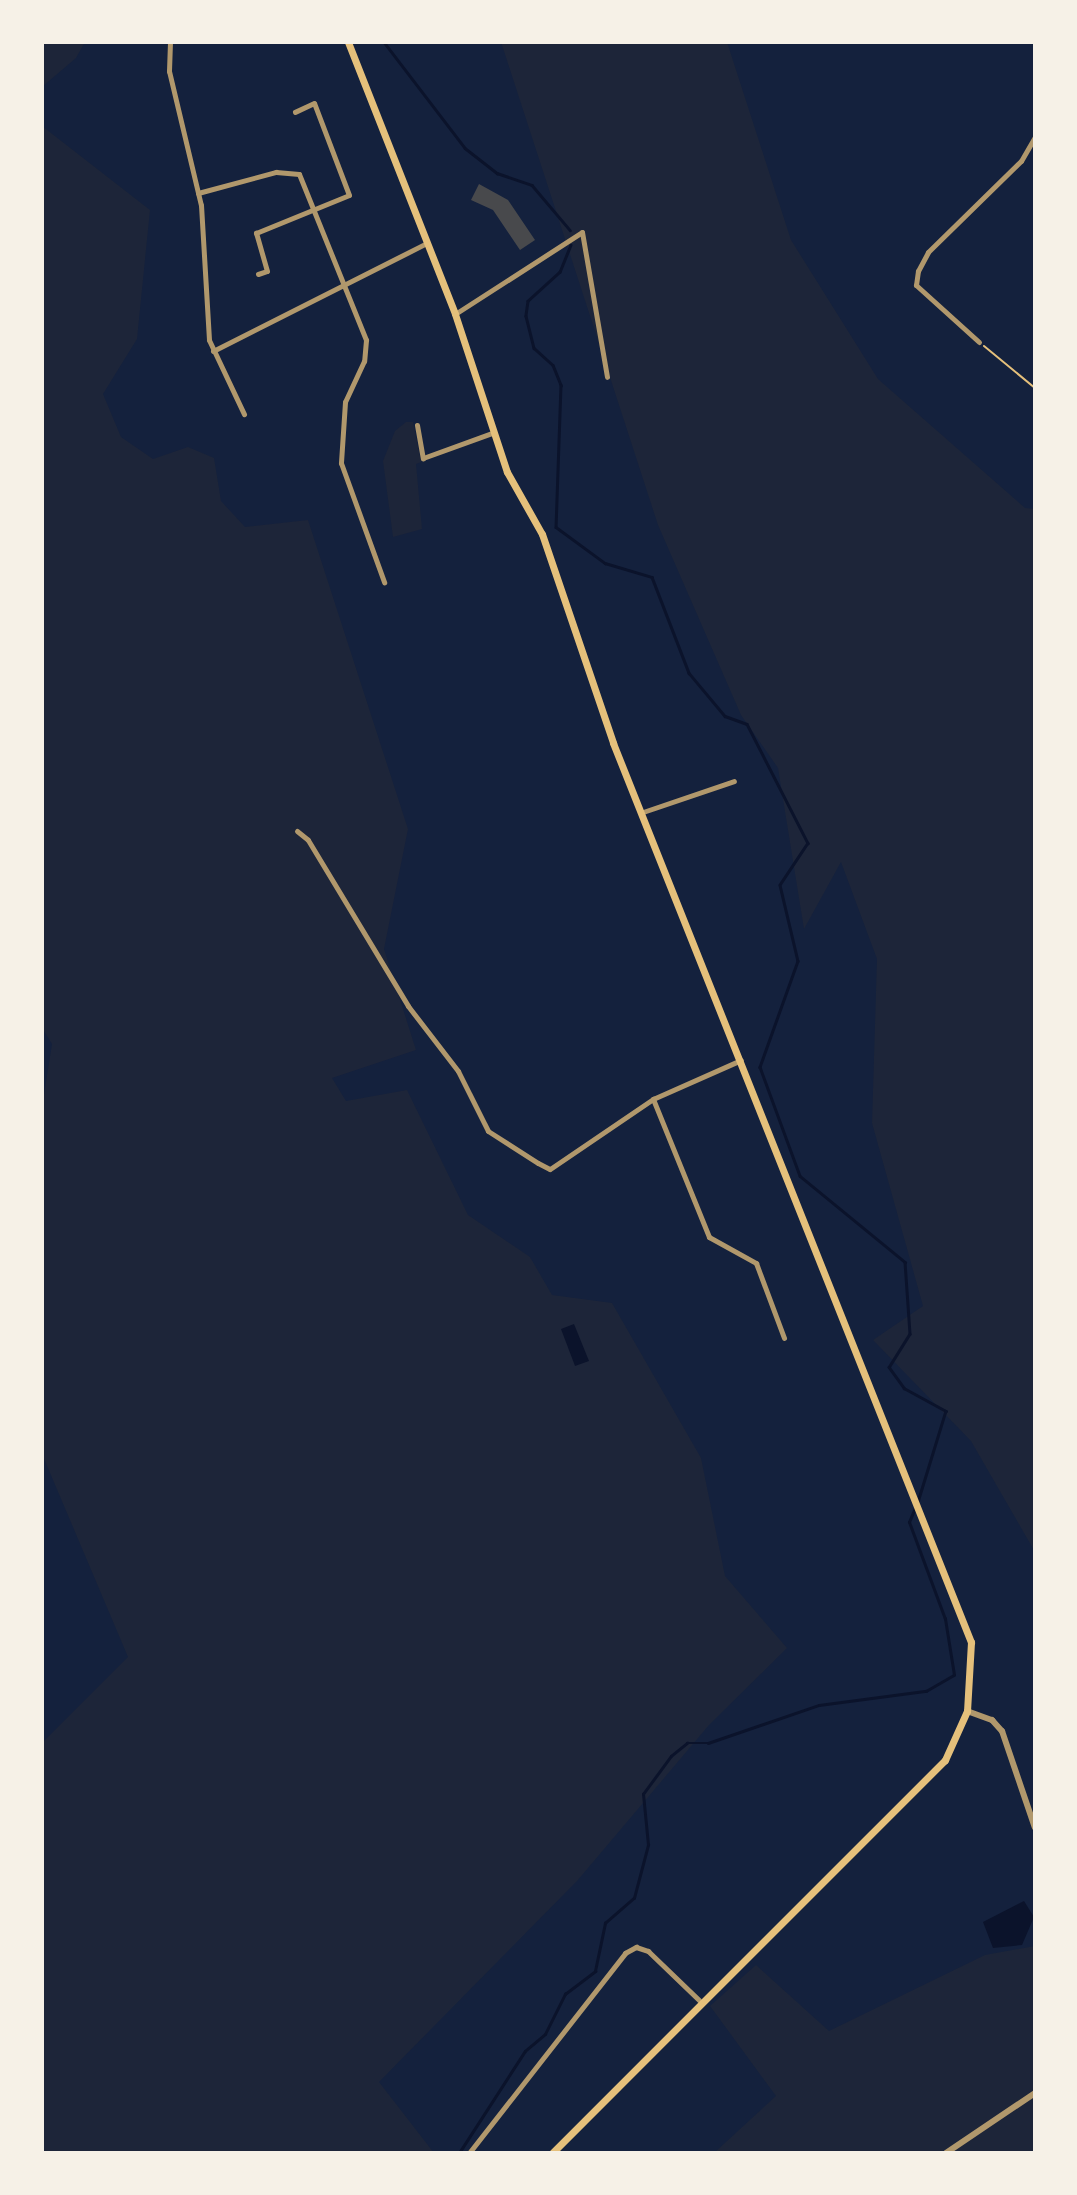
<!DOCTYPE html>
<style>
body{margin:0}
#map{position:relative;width:1077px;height:2195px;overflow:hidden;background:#14213d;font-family:"Sofia Sans Condensed",sans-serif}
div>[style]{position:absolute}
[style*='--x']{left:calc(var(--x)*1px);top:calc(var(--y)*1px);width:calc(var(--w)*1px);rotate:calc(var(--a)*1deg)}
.green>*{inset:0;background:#1d2539}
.water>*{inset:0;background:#0b132b}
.stream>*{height:2.5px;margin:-1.25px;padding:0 1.25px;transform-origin:1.25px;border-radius:1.25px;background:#0b132b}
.building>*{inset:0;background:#48494c}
.path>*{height:2px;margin:-1px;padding:0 1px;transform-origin:1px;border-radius:1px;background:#e5c07b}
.minor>*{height:5px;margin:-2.5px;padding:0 2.5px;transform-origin:2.5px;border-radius:2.5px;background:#b1986c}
.tertiary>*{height:6px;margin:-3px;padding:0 3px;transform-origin:3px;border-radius:3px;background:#b1986c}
.secondary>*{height:7px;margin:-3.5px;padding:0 3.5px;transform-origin:3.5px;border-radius:3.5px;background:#e5c07b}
span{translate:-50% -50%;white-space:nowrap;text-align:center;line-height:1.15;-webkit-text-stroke:6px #f6f1e7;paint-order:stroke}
.frame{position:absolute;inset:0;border:44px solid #f6f1e7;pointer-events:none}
</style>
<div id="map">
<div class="green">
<div style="clip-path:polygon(42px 42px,85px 42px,76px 58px,42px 87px)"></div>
<div style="clip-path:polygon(501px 42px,727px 42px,791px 240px,878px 379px,1025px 508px,1035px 509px,1035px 1552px,971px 1441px,873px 1340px,923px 1306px,872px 1123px,877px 959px,841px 862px,804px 929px,778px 768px,741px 715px,658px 525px)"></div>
<div style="clip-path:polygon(42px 126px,150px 210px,137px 339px,103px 394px,121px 437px,153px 459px,188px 447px,214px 458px,221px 501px,245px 527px,308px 520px,408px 829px,384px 949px,416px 1050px,332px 1078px,346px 1101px,407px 1090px,468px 1215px,530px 1257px,552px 1295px,612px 1303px,701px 1458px,725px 1576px,787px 1648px,709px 1725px,577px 1881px,379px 2082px,434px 2153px,42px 2153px,42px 1743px,128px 1657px,42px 1454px,42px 1107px,52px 1044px,42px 1028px)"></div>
<div style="clip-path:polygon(406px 422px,413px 422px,421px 462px,416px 464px,422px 529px,393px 537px,383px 461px,395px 431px)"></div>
<div style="clip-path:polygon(1035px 1946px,1035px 2153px,714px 2153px,776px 2096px,710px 2006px,756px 1965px,829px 2031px,985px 1955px)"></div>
</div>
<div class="water">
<div style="clip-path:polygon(574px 1324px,589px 1361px,575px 1366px,561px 1329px)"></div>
<div style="clip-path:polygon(1024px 1901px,1034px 1917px,1022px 1945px,993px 1948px,983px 1922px)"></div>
</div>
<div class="stream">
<div style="--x:384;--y:42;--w:133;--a:52.6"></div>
<div style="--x:465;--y:148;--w:41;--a:38"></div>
<div style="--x:497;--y:173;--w:37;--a:19"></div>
<div style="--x:532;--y:185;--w:59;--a:49.8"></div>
<div style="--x:571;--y:245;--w:29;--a:112"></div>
<div style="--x:560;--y:272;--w:43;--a:137.8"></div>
<div style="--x:528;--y:301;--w:15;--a:98"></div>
<div style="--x:526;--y:316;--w:33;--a:76"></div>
<div style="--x:534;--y:348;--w:25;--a:42"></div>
<div style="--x:553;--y:365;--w:22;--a:68"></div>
<div style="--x:561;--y:385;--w:142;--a:92"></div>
<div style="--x:556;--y:527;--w:61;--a:36.3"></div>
<div style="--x:605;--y:563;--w:49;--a:16.6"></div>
<div style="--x:652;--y:577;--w:103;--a:68.9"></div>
<div style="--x:689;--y:673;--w:56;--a:50.1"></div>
<div style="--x:725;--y:716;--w:23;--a:20"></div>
<div style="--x:747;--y:724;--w:134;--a:62.9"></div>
<div style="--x:808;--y:843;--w:50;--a:123.7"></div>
<div style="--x:780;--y:885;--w:78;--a:76.7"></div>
<div style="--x:798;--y:961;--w:113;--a:109.7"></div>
<div style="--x:760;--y:1067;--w:116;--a:69.8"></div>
<div style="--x:800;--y:1176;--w:136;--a:39.3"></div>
<div style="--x:905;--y:1262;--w:72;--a:86"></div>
<div style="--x:910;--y:1334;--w:39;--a:122"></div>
<div style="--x:889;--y:1367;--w:26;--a:54"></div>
<div style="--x:904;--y:1388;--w:48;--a:28.7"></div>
<div style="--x:946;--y:1411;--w:95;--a:107.1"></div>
<div style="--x:459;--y:2153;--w:121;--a:-57.1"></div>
<div style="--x:525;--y:2051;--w:26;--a:-40"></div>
<div style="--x:545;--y:2034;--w:45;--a:-63.4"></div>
<div style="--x:565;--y:1994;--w:38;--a:-37"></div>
<div style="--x:595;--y:1971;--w:49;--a:-78.2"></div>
<div style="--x:605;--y:1923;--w:38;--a:-41"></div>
<div style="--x:634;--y:1898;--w:55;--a:-75.2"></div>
<div style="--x:648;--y:1845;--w:51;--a:-95.6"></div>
<div style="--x:643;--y:1794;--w:47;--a:-53.6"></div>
<div style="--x:671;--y:1756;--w:21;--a:-39"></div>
<div style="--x:687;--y:1743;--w:21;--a:0"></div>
<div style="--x:708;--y:1743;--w:117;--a:-18.9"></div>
<div style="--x:819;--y:1705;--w:108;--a:-7.5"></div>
<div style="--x:926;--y:1691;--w:32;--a:-30"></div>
<div style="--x:954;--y:1675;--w:57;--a:-99.1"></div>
<div style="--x:945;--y:1619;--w:103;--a:-110.4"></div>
<div style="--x:909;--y:1522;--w:15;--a:-67"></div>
</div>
<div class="building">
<div style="clip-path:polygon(479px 184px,508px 200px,535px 240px,520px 250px,493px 210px,471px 200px)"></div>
</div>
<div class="path">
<div style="--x:984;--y:346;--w:66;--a:39.5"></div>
</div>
<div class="minor">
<div style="--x:170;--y:42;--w:29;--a:92"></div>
<div style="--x:169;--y:71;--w:138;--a:76.6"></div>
<div style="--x:201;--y:205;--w:135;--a:86.6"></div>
<div style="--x:209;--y:340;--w:82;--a:64.7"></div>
<div style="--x:198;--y:193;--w:81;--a:-15.1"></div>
<div style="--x:276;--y:172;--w:23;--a:5"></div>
<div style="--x:299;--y:174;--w:179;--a:68"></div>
<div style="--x:366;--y:340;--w:21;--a:95"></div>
<div style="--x:364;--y:361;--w:45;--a:114.9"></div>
<div style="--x:345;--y:402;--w:61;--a:93.8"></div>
<div style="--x:341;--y:463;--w:127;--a:70.1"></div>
<div style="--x:258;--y:274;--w:9;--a:-18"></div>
<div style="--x:267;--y:271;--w:40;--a:-106"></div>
<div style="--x:256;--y:233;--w:100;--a:-22.2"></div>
<div style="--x:349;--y:195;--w:98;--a:-110.8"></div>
<div style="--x:314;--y:103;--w:21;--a:155"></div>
<div style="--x:455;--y:314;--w:151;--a:-32.8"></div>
<div style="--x:582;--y:232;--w:147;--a:80.2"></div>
<div style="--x:979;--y:342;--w:85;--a:-137.9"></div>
<div style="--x:916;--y:285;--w:14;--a:-82"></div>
<div style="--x:918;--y:271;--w:21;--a:-62"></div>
<div style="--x:928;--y:252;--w:130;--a:-44.4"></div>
<div style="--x:1021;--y:161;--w:28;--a:-60"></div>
<div style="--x:213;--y:351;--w:237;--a:-26.8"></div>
<div style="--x:417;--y:425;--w:34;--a:80"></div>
<div style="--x:423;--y:458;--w:73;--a:-19.9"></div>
<div style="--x:643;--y:812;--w:96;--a:-18.8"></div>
<div style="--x:297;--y:831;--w:14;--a:39"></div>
<div style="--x:308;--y:840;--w:194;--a:58.9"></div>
<div style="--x:408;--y:1006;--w:82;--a:52.4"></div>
<div style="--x:458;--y:1071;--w:67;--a:63.4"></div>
<div style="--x:488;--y:1131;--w:59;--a:32.6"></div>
<div style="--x:538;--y:1163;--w:13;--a:27"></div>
<div style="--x:550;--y:1169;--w:125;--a:-34.2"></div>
<div style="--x:653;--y:1099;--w:96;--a:-23.9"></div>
<div style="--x:653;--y:1099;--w:149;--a:67.9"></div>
<div style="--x:709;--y:1237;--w:54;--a:29"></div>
<div style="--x:756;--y:1263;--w:80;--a:69.5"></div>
<div style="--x:469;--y:2153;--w:254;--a:-52"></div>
<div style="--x:625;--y:1953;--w:13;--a:-29"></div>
<div style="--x:636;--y:1947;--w:13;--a:18"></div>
<div style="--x:648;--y:1951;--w:71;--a:43.9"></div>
</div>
<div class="tertiary">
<div style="--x:967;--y:1711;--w:27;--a:20"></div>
<div style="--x:992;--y:1720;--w:15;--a:48"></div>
<div style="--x:1002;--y:1731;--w:102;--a:71.2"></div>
<div style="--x:946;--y:2153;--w:107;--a:-34"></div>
</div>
<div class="secondary">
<div style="--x:348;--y:42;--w:292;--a:68.5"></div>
<div style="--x:455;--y:314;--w:166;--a:71.8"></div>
<div style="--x:507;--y:472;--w:71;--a:60.6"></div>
<div style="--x:542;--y:534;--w:221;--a:71.2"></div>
<div style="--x:613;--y:743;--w:968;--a:68.29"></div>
<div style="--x:971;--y:1642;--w:69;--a:93.3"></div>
<div style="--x:967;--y:1711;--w:54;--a:114.2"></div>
<div style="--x:945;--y:1760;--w:556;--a:135"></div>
</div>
<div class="frame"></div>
</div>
